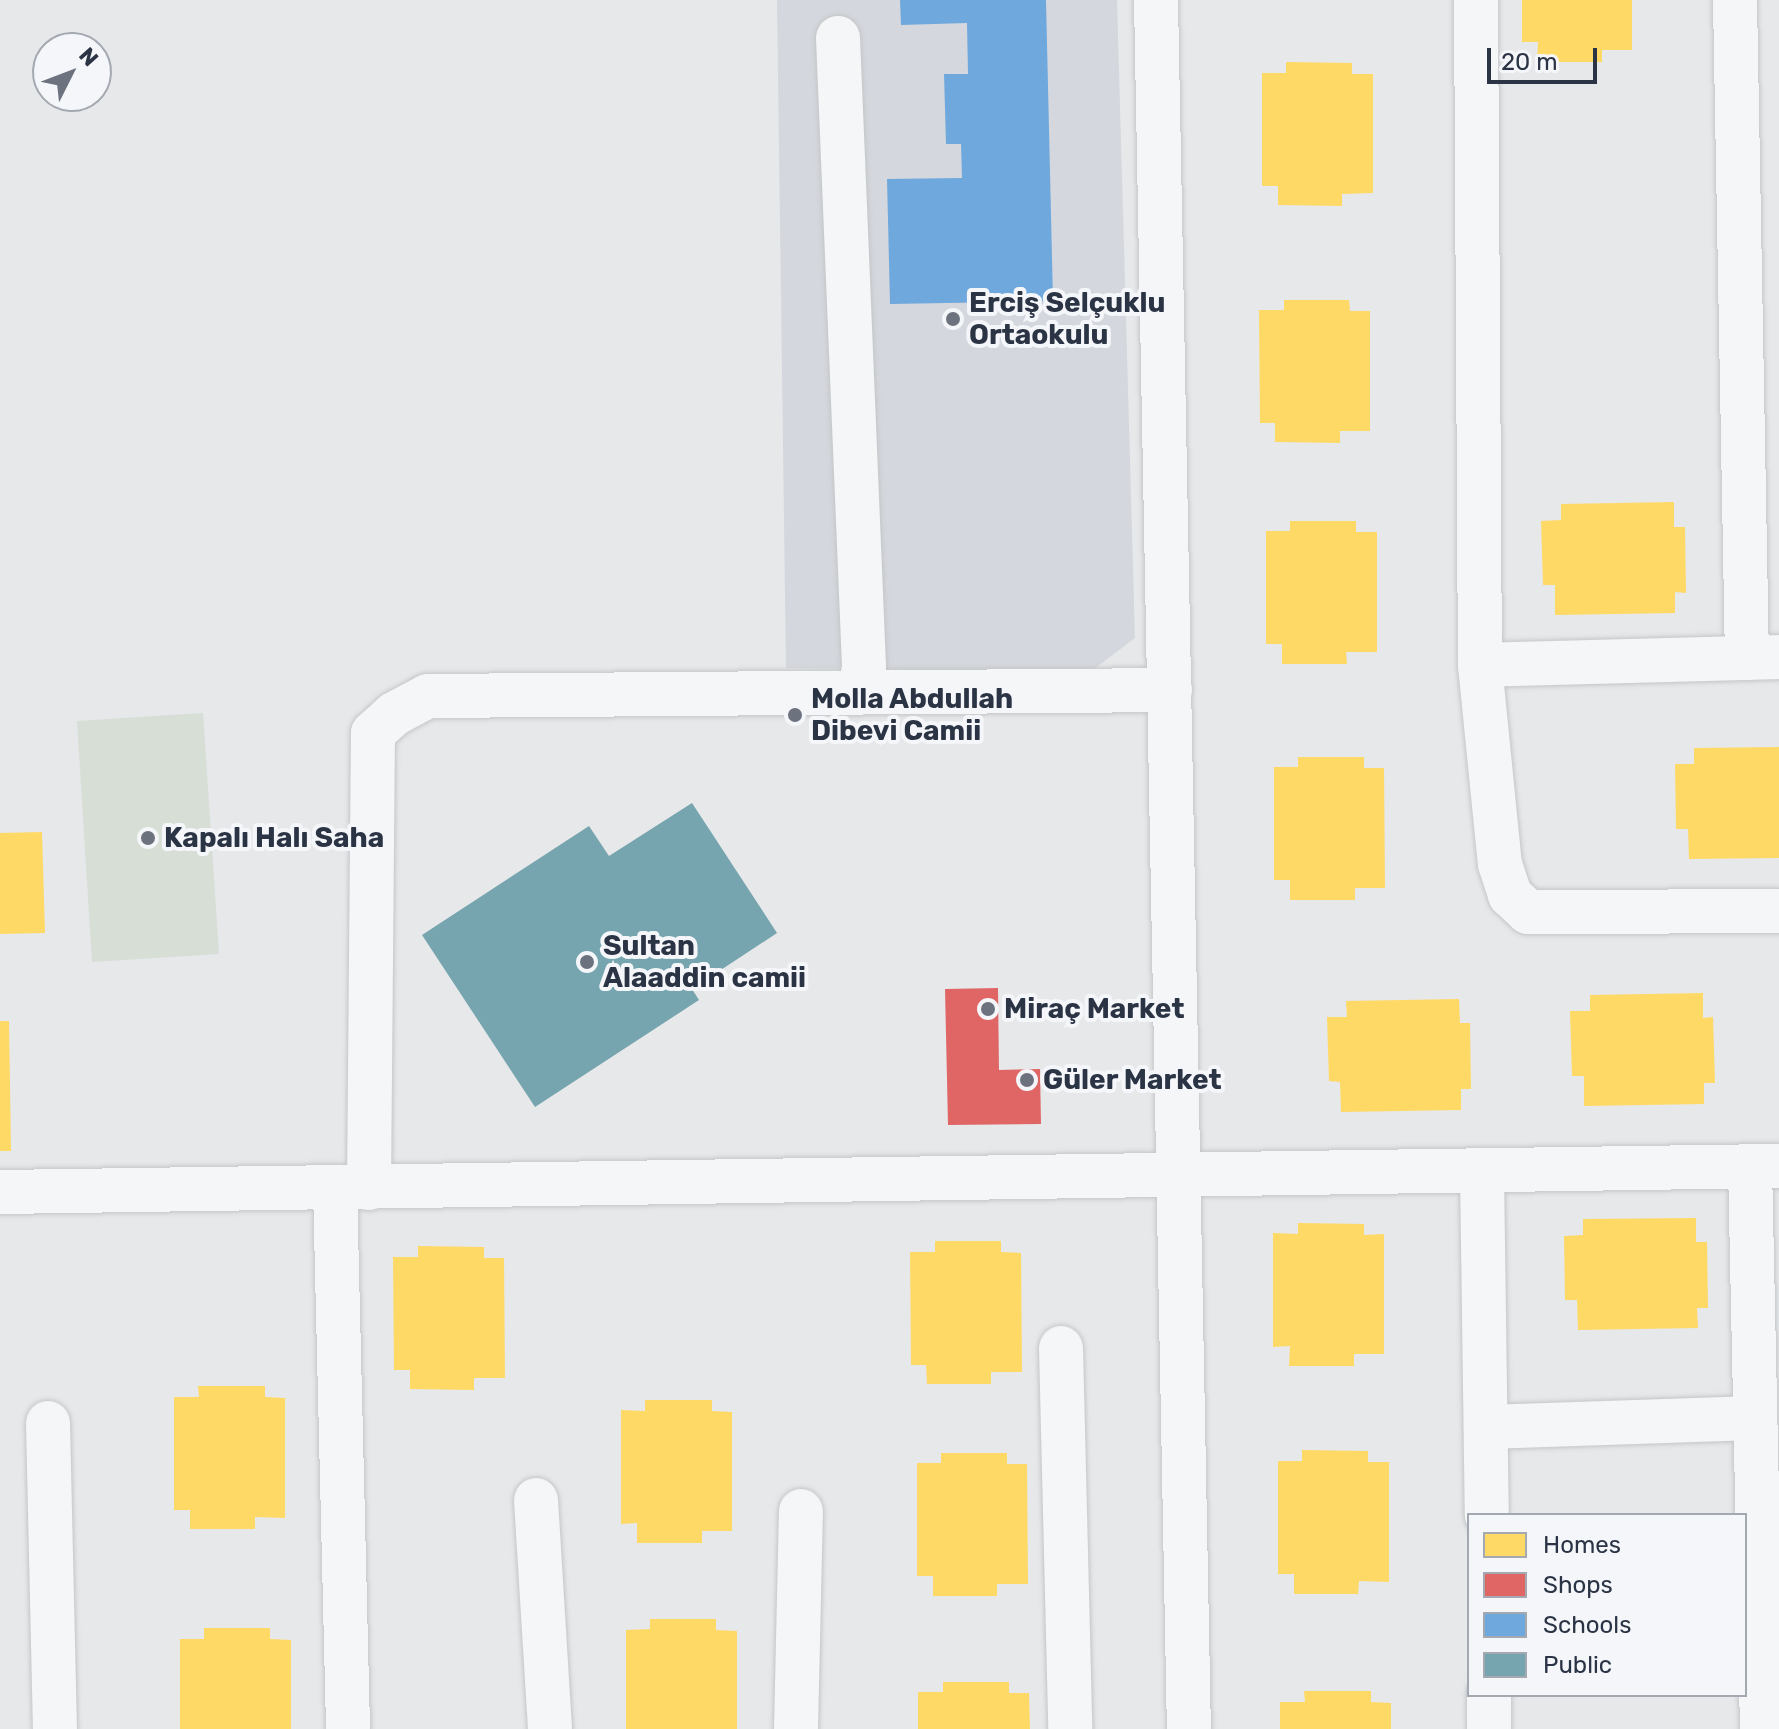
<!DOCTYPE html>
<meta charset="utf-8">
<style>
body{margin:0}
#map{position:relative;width:1779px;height:1729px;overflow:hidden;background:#e6e8ea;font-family:Rubik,sans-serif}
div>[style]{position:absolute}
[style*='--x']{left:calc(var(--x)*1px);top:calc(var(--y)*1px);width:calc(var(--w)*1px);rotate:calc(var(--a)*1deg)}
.built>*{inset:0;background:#d4d7dd}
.green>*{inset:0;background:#d6ded6}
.homes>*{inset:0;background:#ffd966}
.shops>*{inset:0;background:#e06666}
.schools>*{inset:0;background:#6fa8dc}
.public>*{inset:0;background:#76a5af}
.roads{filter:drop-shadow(0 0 2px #c4c6c8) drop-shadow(0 0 2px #c4c6c8)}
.minor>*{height:44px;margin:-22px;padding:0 22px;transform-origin:22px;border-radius:22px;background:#f5f6f7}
.dots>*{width:22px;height:22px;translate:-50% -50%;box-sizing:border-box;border:4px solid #f4f6f9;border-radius:50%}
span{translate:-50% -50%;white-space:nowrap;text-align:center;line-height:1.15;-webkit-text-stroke:8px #f4f6f9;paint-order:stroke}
.poi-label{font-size:28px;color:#2b3445;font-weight:700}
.left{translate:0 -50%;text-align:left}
.legend{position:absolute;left:1467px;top:1513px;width:280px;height:184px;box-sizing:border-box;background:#f4f6f9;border:2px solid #a4a8b1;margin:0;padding:10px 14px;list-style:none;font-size:24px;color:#2b3445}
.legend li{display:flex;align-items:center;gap:16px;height:40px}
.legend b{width:40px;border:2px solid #a4a8b1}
.north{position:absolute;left:32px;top:32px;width:80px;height:80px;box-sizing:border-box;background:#f4f6f9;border:2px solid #a4a8b1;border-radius:50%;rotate:48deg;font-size:22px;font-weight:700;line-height:32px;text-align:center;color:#2b3445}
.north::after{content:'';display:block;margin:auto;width:28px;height:36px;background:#6c737f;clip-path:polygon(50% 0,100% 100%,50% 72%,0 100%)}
.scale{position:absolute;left:1487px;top:48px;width:110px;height:36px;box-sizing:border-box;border:4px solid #2b3445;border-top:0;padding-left:10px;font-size:24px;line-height:28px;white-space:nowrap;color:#2b3445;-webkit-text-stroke:6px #f4f6f9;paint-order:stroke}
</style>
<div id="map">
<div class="built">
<div style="clip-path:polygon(777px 0,1117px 0,1135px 638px,1090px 672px,786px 668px)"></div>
</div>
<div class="green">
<div style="clip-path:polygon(203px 713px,219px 954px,92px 962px,77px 721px)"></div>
</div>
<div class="homes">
<div style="clip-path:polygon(1522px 0,1632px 0,1632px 50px,1602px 50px,1602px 62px,1537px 62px,1538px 42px,1522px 42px)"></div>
<div style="clip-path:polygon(1286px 62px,1352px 63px,1352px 74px,1373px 74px,1373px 193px,1342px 194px,1342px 206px,1278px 205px,1278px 186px,1262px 186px,1262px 73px,1286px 73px)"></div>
<div style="clip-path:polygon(1284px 300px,1349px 300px,1350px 311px,1370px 311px,1370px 431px,1340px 431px,1340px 443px,1275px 442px,1275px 423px,1260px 423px,1259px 310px,1284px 310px)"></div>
<div style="clip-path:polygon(1674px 502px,1674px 527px,1685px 527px,1686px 593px,1675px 592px,1675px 613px,1555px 615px,1555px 585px,1543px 585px,1541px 521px,1561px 520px,1561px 504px)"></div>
<div style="clip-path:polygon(1290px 521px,1356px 521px,1356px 532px,1377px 532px,1377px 652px,1346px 652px,1347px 664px,1282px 664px,1282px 644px,1266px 644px,1266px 531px,1290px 531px)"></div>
<div style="clip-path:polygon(1779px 747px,1779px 858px,1689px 859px,1688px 829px,1676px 829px,1675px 764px,1694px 764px,1694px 748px)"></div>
<div style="clip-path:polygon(1298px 757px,1364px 757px,1364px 768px,1384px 768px,1385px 888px,1355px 888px,1355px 900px,1290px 900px,1290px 880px,1274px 880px,1274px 767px,1298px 767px)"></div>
<div style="clip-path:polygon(42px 832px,45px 933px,0 934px,0 833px)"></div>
<div style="clip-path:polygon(1703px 993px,1703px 1018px,1713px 1017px,1715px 1083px,1704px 1083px,1704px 1104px,1584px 1106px,1584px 1076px,1572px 1076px,1570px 1011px,1590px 1011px,1590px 995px)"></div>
<div style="clip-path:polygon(1459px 999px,1460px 1023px,1470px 1023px,1471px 1089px,1461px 1089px,1461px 1110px,1341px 1112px,1340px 1082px,1329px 1081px,1327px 1017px,1347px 1017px,1346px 1001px)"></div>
<div style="clip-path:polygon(0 1021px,9px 1021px,11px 1151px,0 1151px)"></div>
<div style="clip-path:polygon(1696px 1218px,1696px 1242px,1707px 1242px,1708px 1308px,1697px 1308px,1698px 1328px,1578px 1330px,1577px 1300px,1565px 1300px,1564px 1236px,1583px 1235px,1583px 1219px)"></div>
<div style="clip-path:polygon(1298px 1223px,1364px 1224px,1364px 1235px,1384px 1234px,1384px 1354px,1354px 1354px,1354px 1366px,1289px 1366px,1290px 1346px,1273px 1347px,1273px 1233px,1298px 1234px)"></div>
<div style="clip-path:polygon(935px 1241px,1001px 1241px,1001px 1252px,1021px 1253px,1022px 1372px,991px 1372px,991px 1384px,927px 1384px,926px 1365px,911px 1365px,910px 1252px,935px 1252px)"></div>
<div style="clip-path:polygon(418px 1246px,484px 1247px,484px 1258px,504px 1258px,505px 1378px,474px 1378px,474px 1390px,410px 1389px,410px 1370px,394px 1370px,393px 1257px,418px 1257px)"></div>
<div style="clip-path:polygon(198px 1386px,265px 1386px,265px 1397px,285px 1398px,285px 1518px,255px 1517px,255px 1529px,190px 1529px,190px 1510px,174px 1510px,174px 1397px,199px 1397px)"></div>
<div style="clip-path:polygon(645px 1400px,712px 1400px,712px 1411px,732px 1412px,732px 1531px,702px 1531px,702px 1543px,637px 1543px,637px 1523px,621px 1524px,621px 1410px,645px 1411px)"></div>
<div style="clip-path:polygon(1302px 1450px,1368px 1451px,1368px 1462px,1389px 1462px,1389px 1582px,1359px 1581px,1358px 1594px,1294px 1594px,1294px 1574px,1278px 1574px,1278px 1461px,1302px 1461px)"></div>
<div style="clip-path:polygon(941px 1453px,1007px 1453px,1007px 1464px,1027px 1464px,1028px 1584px,997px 1584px,997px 1596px,933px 1596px,933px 1576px,917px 1576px,917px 1463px,941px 1463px)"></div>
<div style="clip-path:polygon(650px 1619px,716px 1619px,716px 1630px,737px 1631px,737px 1729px,626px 1729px,626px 1630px,650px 1629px)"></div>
<div style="clip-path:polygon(204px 1628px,270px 1628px,270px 1639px,291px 1640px,291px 1729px,180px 1729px,180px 1639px,204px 1639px)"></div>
<div style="clip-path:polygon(943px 1682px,1009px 1682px,1009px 1693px,1029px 1693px,1030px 1729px,918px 1729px,918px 1692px,943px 1692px)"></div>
<div style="clip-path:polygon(1304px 1691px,1371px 1691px,1371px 1702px,1391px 1703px,1391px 1729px,1280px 1729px,1280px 1702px,1305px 1702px)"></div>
</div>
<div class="shops">
<div style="clip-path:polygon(998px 988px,999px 1070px,1040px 1069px,1041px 1124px,948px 1125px,945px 989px)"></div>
</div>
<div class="schools">
<div style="clip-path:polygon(900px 0,1046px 0,1053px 301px,890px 304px,887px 179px,962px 178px,961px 144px,946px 144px,944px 74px,968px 74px,967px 23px,901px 25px)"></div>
</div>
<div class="public">
<div style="clip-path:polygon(692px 803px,777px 933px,692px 989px,699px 1000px,535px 1107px,422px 935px,589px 826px,609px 856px)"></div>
</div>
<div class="roads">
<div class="minor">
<div style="--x:1156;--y:0;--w:1729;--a:88.91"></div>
<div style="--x:1476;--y:0;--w:665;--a:89.66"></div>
<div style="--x:1480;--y:665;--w:200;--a:84.3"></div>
<div style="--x:1500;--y:864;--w:33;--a:72"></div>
<div style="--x:1510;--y:895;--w:25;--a:43"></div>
<div style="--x:1528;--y:912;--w:251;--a:-0.2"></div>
<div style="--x:1735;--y:0;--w:658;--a:88.96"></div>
<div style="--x:838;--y:38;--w:630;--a:87.63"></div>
<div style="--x:864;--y:667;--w:26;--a:99"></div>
<div style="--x:1480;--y:665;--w:299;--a:-1.5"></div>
<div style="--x:1750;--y:1166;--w:563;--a:88.78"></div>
<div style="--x:1482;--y:1172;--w:343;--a:89.2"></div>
<div style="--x:335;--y:1188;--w:541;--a:88.62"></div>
<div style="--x:369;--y:1188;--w:455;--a:-89.5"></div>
<div style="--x:373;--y:733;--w:28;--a:-42"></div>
<div style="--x:394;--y:714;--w:38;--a:-28"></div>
<div style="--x:428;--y:696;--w:742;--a:-0.46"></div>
<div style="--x:0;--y:1192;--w:1779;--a:-0.84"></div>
<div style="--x:1061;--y:1348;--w:381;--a:88.6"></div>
<div style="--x:48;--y:1423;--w:306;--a:88.7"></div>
<div style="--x:1486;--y:1427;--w:269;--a:-1.9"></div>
<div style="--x:536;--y:1500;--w:229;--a:86.5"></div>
<div style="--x:1489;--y:1695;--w:34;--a:90"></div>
<div style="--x:796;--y:1729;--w:218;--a:-88.7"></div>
</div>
</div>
<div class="dots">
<div style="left:953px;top:319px;background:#6c737f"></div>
<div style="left:795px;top:715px;background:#6c737f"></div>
<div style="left:148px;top:838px;background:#6c737f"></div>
<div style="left:587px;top:962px;background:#6c737f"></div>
<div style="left:988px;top:1009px;background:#6c737f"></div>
<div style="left:1027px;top:1080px;background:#6c737f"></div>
</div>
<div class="poi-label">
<span class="left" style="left:969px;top:319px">Erciş Selçuklu<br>Ortaokulu</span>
<span class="left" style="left:811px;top:715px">Molla Abdullah<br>Dibevi Camii</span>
<span class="left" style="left:164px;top:838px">Kapalı Halı Saha</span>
<span class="left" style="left:603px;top:962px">Sultan<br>Alaaddin camii</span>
<span class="left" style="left:1004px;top:1009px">Miraç Market</span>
<span class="left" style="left:1043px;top:1080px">Güler Market</span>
</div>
<ul class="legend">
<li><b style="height:22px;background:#ffd966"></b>Homes</li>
<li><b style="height:22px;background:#e06666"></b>Shops</li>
<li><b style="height:22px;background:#6fa8dc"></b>Schools</li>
<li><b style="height:22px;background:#76a5af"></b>Public</li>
</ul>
<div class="north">N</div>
<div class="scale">20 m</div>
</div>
